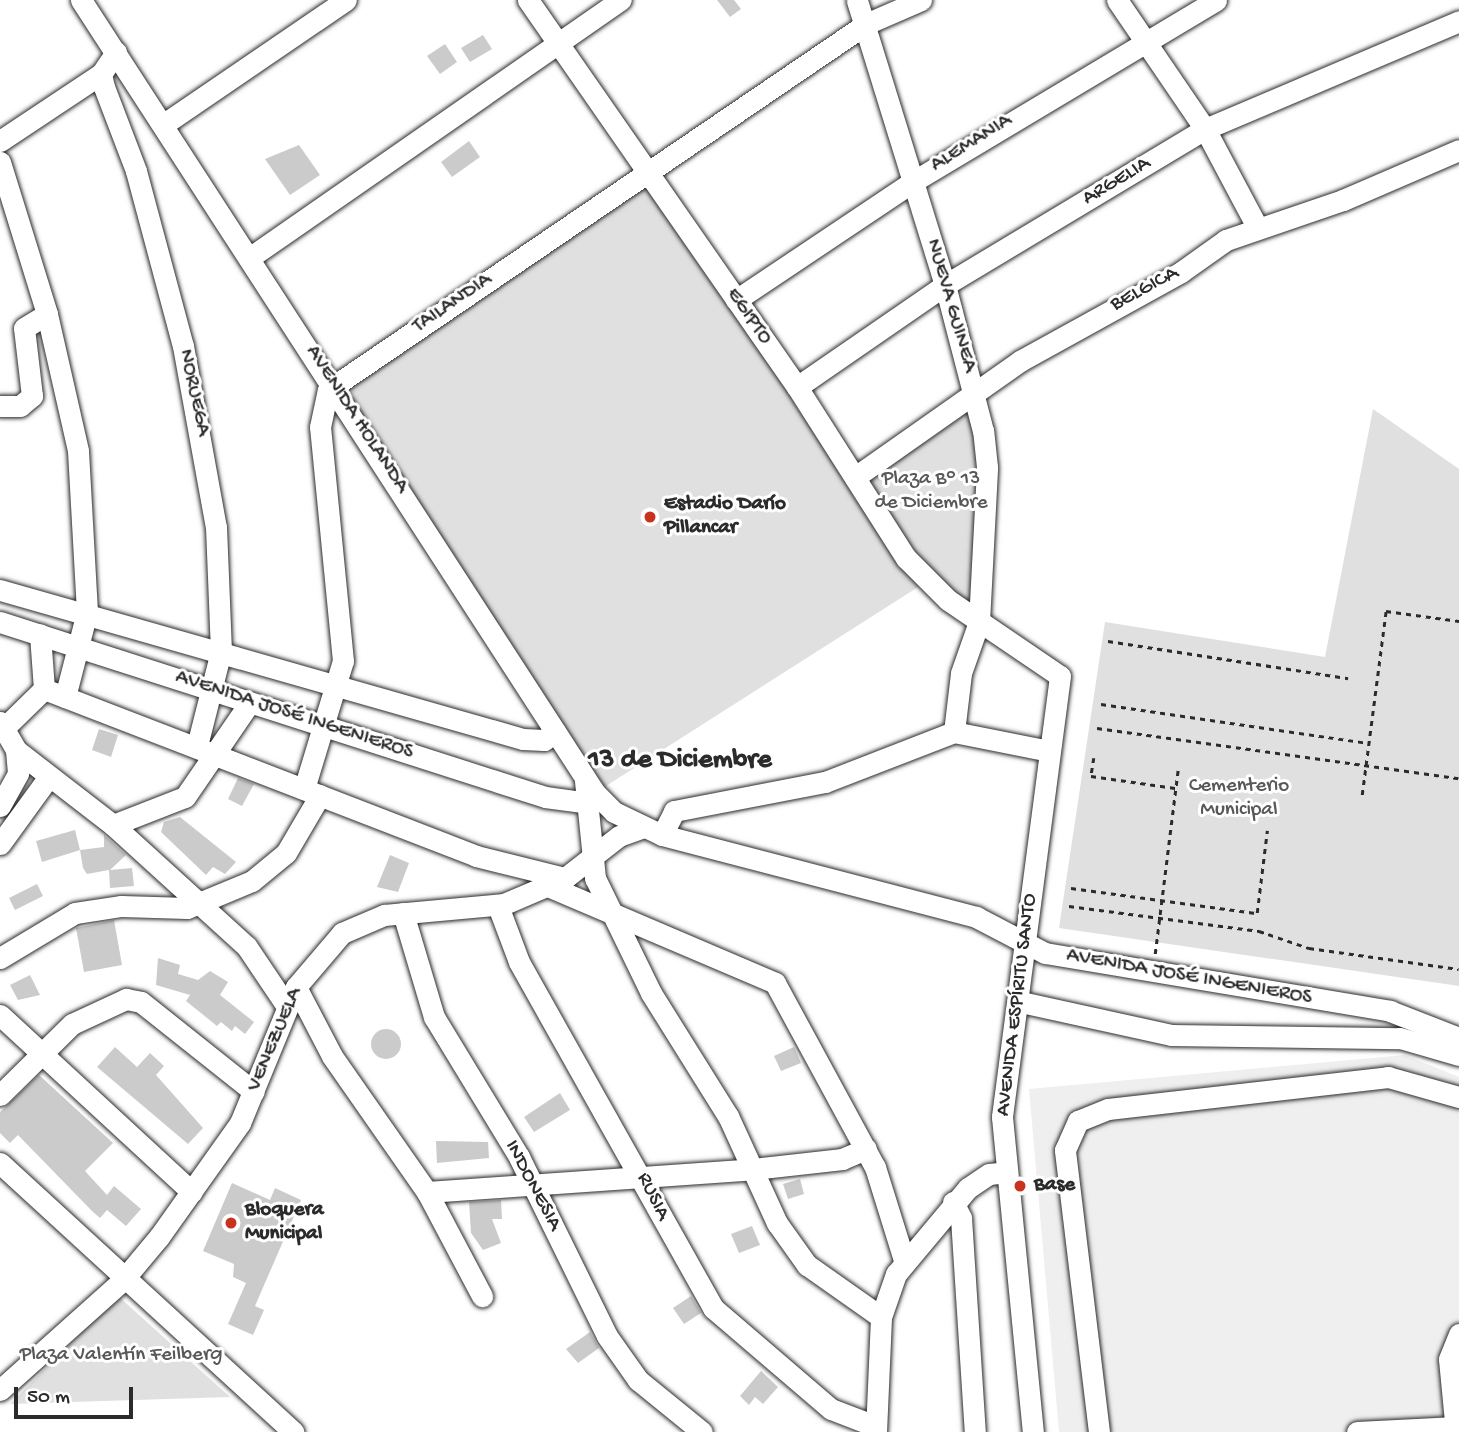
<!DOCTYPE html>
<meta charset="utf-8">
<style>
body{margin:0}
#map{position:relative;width:1459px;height:1432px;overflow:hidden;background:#fff;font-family:"Gochi Hand",sans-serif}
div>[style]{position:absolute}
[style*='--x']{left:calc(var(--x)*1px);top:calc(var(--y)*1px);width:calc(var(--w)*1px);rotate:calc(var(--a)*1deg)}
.built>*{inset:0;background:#efefef}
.green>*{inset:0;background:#e0e0e0}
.building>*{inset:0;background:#cbcbcb}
.round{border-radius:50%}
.path>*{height:2.5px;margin-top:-1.25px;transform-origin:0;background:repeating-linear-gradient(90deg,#2b2b2b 0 5px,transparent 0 10px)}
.roads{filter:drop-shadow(0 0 2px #2b2b2b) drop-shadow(0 0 2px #2b2b2b)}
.minor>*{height:21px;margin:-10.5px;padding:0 10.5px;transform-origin:10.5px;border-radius:10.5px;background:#fff}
.dots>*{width:19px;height:19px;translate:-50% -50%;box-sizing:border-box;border:4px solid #fff;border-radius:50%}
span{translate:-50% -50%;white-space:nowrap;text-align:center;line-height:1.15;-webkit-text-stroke:6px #fff;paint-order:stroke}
.street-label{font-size:21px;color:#2b2b2b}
.park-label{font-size:21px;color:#585858}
.poi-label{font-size:21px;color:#2b2b2b;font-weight:700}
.left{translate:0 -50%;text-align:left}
.district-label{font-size:28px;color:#2b2b2b;font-weight:700}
.scale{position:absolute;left:14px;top:1387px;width:119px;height:32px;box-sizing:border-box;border:4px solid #2b2b2b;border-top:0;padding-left:9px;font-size:21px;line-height:24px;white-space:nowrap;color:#2b2b2b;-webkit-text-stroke:5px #fff;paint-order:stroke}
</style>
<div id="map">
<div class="built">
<div style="clip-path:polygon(1405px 1055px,1459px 1077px,1459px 1432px,1059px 1432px,1029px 1089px)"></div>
</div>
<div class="green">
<div style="clip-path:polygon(647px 172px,855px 476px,974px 392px,983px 431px,979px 622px,926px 582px,595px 793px,334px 385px)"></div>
<div style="clip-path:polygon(1373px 409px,1459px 469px,1459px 986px,1059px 928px,1105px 622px,1325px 657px)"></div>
<div style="clip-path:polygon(118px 1296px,230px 1397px,10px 1404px)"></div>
</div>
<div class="building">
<div style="clip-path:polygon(717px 0,734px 0,741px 9px,730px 17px)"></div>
<div style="clip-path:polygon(483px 35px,492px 49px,470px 62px,461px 48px)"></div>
<div style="clip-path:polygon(445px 44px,457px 62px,440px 74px,427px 56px)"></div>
<div style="clip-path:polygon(469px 141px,480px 157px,452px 177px,441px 162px)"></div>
<div style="clip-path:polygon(299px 145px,320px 175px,290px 195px,265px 159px)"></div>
<div style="clip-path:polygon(99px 729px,118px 735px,111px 757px,92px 750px)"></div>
<div style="clip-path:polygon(238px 778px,254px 784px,242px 806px,228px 799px)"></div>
<div style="clip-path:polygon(180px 817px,236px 862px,225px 874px,213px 867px,206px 875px,161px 832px,164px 822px)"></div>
<div style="clip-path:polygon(75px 830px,80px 850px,42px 862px,36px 841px)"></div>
<div style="clip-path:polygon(104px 835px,126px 855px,110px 870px,132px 868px,134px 886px,110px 888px,109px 870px,87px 874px,83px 868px,80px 850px,104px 847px)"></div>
<div style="clip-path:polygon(390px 855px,409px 863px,398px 892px,377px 887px)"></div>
<div style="clip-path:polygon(37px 884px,43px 896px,15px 910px,9px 898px)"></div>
<div style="clip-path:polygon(114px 920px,122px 965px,84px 972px,76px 928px)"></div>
<div style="clip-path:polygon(158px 958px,180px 965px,178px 974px,198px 980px,210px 971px,228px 982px,220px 995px,254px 1022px,245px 1034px,235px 1026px,232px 1031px,221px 1022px,217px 1026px,186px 1001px,190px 995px,156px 985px)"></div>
<div style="clip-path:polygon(30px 975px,40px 995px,18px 1000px,10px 985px)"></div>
<div class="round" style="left:371px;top:1029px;width:30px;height:30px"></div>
<div style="clip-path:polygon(115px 1047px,137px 1067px,150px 1053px,164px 1066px,156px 1075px,203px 1128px,188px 1144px,97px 1067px)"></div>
<div style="clip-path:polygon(794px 1047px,801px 1063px,781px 1071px,774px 1056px)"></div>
<div style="clip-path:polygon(39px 1075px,113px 1143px,85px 1171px,107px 1195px,114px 1186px,141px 1209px,126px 1226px,107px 1210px,100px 1218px,92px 1211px,18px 1135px,10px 1143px,0 1133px,0 1112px)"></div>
<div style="clip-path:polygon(560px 1093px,570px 1110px,534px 1132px,524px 1117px)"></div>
<div style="clip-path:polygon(436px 1141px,488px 1142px,489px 1158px,437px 1163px)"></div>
<div style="clip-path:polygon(800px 1179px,804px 1194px,788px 1199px,783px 1184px)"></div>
<div style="clip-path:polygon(232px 1183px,270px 1200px,275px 1188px,301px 1200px,255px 1306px,264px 1310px,253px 1335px,228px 1324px,246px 1283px,233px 1277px,234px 1264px,203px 1251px)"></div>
<div style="clip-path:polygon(501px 1200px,502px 1219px,492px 1219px,501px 1243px,483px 1250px,471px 1233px,469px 1202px)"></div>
<div style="clip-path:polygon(752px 1226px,760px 1245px,739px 1253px,731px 1234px)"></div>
<div style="clip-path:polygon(691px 1296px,701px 1313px,684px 1324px,673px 1308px)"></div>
<div style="clip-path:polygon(590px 1332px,599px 1348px,578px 1363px,566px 1349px)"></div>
<div style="clip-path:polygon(761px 1371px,778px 1387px,763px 1404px,755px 1397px,749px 1405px,740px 1396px)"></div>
</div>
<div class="path">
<div style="--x:1108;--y:641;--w:243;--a:8.8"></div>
<div style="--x:1101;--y:704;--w:271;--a:8.3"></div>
<div style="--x:1097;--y:728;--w:365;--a:7.9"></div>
<div style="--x:1094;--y:758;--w:18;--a:99"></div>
<div style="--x:1091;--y:776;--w:85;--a:8.1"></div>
<div style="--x:1362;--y:795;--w:186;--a:-82.6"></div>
<div style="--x:1386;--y:611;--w:74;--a:7.8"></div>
<div style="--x:1071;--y:888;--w:188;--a:7.7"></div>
<div style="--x:1257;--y:913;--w:83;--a:-83"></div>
<div style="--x:1069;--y:906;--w:192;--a:7.5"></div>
<div style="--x:1259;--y:931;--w:53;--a:18.8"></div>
<div style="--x:1309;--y:948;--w:151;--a:8"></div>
<div style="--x:1155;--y:954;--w:185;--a:-82.9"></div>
</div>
<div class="roads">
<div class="minor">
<div style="--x:81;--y:0;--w:945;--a:57.05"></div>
<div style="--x:595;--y:793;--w:27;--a:45"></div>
<div style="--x:614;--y:812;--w:53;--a:25.6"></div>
<div style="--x:662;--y:835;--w:325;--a:14.6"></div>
<div style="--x:976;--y:917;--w:78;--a:27.6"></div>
<div style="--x:1045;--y:953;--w:350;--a:9.5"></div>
<div style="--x:1390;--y:1011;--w:74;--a:21.4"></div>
<div style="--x:528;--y:0;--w:471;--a:55.2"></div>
<div style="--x:797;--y:387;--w:203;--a:57.5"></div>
<div style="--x:906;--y:558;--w:59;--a:45"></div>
<div style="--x:948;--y:600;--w:135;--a:34.2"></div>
<div style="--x:1060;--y:676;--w:445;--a:97.5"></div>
<div style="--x:1002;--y:1117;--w:317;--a:84.4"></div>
<div style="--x:1117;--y:0;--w:156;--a:55.7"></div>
<div style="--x:1205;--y:129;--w:109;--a:62"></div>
<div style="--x:116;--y:52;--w:27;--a:124"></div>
<div style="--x:101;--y:74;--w:13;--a:77"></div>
<div style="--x:104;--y:87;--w:90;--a:69.1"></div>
<div style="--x:136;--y:171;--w:181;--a:75"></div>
<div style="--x:183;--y:346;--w:184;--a:79.7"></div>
<div style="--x:216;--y:527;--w:124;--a:87.7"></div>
<div style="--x:221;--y:651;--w:98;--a:104.2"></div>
<div style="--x:164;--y:124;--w:220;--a:-34.3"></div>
<div style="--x:0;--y:141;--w:121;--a:-33.6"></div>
<div style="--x:0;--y:162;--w:159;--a:72.8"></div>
<div style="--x:47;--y:314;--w:140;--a:77.2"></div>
<div style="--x:78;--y:451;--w:161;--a:86.8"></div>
<div style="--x:87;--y:612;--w:88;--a:104.5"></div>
<div style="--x:252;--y:256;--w:449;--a:-34.8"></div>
<div style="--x:736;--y:300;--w:214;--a:-33.8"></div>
<div style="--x:914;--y:181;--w:352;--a:-30.9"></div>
<div style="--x:797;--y:387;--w:180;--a:-34.6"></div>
<div style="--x:945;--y:285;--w:303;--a:-31"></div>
<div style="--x:1205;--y:129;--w:276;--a:-23"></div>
<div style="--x:0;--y:406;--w:20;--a:0"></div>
<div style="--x:20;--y:406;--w:16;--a:-40"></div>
<div style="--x:32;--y:396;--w:68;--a:-96.7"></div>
<div style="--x:24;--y:328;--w:27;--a:-31"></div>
<div style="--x:855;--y:477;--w:202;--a:-35.1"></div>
<div style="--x:1020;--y:361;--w:184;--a:-28.9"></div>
<div style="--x:1181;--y:272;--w:55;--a:-35.4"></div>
<div style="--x:1226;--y:240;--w:124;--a:-18.9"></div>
<div style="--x:1343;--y:200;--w:126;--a:-23.3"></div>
<div style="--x:0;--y:590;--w:544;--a:15.9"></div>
<div style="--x:523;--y:739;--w:21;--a:3"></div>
<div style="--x:544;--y:740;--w:14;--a:-36"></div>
<div style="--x:0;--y:622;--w:572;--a:17.8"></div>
<div style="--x:545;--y:797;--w:44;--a:7.8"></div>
<div style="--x:44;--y:689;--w:463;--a:21.1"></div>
<div style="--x:476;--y:856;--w:92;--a:13.9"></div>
<div style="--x:0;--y:722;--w:32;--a:60"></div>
<div style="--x:16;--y:750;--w:123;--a:37.7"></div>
<div style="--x:113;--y:825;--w:181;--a:42.3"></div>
<div style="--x:247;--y:947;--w:70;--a:56.1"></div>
<div style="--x:4;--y:728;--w:56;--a:-44.3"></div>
<div style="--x:44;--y:689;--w:55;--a:-94.2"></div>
<div style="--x:954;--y:732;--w:97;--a:11.3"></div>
<div style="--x:585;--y:781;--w:98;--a:84.1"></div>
<div style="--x:595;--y:878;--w:128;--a:64"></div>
<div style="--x:651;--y:993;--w:145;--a:58"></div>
<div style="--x:728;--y:1116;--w:118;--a:65.4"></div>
<div style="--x:777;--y:1223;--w:52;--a:54.5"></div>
<div style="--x:807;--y:1265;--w:90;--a:35.1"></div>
<div style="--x:304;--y:789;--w:134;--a:-73.1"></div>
<div style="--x:343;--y:661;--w:235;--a:-95.6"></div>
<div style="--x:320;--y:427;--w:38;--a:-78"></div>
<div style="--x:328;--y:390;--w:651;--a:-34.23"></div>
<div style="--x:866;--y:24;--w:60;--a:-23.6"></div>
<div style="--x:0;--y:806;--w:38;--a:-61"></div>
<div style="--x:18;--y:773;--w:23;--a:-95"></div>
<div style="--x:113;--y:825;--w:77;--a:-21.3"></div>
<div style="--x:185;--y:797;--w:112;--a:-55.6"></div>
<div style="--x:662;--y:835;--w:27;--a:-63"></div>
<div style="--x:674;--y:811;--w:154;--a:-10.9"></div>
<div style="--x:825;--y:782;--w:138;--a:-21.2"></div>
<div style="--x:954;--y:732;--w:59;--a:-83.2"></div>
<div style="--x:961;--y:673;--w:54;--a:-70.6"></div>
<div style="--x:979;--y:622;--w:155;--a:-87"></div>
<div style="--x:987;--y:467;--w:36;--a:-96"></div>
<div style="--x:983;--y:431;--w:151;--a:-104.6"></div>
<div style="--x:945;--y:285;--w:298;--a:-107.2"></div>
<div style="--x:0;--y:844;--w:82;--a:-54"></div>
<div style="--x:548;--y:886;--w:247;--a:23.1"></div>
<div style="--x:775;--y:983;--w:209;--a:61.5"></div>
<div style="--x:875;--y:1167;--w:97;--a:72.7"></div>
<div style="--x:498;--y:906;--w:60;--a:69.4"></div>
<div style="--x:519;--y:962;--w:397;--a:60.7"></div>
<div style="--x:713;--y:1308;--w:155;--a:40.6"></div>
<div style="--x:831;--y:1409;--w:47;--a:21.1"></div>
<div style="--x:403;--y:913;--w:109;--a:73.4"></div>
<div style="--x:434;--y:1017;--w:164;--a:58.7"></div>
<div style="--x:519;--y:1157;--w:199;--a:63.8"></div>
<div style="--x:607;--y:1336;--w:54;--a:54.8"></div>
<div style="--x:638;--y:1380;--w:82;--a:39.1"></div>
<div style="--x:0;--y:958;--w:87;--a:-31"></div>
<div style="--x:75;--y:913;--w:47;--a:-8.7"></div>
<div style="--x:121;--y:906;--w:66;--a:1.7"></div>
<div style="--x:187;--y:908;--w:70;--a:-22.6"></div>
<div style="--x:252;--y:881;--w:44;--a:-39.5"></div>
<div style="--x:286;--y:853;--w:67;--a:-59.6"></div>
<div style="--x:296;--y:987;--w:78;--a:62.4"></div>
<div style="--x:332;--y:1056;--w:166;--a:55.1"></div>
<div style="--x:427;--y:1192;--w:118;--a:62.1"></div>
<div style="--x:1021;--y:1002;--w:154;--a:12.4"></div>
<div style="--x:1171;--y:1035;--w:229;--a:0.8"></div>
<div style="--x:1400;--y:1038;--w:61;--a:16.1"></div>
<div style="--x:0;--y:1015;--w:261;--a:42.7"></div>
<div style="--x:0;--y:1095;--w:101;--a:-44.6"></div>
<div style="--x:72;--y:1024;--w:60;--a:-24.8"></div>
<div style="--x:126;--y:999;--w:15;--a:11"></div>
<div style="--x:141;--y:1002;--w:144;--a:38.5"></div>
<div style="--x:0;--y:1163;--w:398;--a:42.5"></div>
<div style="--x:427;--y:1192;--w:327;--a:-4"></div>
<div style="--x:753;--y:1169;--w:90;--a:-6.4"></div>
<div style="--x:842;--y:1159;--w:26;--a:-23"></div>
<div style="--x:953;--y:1202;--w:18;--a:63"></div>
<div style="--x:961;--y:1218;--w:214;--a:86.3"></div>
<div style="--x:0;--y:1390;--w:165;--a:-41.8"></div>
<div style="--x:123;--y:1280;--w:56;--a:-50.1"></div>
<div style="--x:159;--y:1237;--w:140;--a:-54.6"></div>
<div style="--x:240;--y:1123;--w:147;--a:-67.6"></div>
<div style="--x:296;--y:987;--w:71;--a:-49.6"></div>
<div style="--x:342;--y:933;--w:46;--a:-23.2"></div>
<div style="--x:384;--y:915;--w:121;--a:-5.2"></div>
<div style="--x:504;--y:904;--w:66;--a:-23.1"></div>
<div style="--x:565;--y:878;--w:68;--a:-37.9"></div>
<div style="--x:619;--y:836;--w:23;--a:-20"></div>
<div style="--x:876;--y:1432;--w:115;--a:-87.5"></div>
<div style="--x:881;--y:1317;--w:46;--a:-70.8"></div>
<div style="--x:896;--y:1274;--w:112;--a:-50.1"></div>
<div style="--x:968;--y:1188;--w:25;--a:-34"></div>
<div style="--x:989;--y:1174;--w:18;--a:-6"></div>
<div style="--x:1099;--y:1432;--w:284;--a:-96.9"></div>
<div style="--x:1065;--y:1150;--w:32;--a:-66"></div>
<div style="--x:1078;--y:1121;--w:32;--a:-22"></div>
<div style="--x:1108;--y:1109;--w:282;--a:-6.5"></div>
<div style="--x:1388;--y:1077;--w:74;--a:15.7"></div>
<div style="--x:1357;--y:1432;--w:99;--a:-2.9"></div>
<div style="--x:1456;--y:1432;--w:73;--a:-95.5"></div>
<div style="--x:1449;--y:1359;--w:27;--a:-68"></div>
</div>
</div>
<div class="dots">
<div style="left:650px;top:517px;background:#c8321e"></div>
<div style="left:1020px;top:1186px;background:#c8321e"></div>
<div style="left:231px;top:1223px;background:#c8321e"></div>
</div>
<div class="street-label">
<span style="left:972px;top:144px;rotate:-32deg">ALEMANIA</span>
<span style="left:1117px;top:182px;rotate:-31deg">ARGELIA</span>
<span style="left:1145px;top:290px;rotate:-28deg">BELGICA</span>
<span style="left:453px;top:304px;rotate:-34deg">TAILANDIA</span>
<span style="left:950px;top:306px;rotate:74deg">NUEVA GUINEA</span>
<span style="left:748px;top:317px;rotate:55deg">EGIPTO</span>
<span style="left:193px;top:393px;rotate:78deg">NORUEGA</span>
<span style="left:356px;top:420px;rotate:57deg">AVENIDA HOLANDA</span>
<span style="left:294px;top:716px;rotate:18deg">AVENIDA JOSÉ INGENIEROS</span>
<span style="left:1189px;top:978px;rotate:10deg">AVENIDA JOSÉ INGENIEROS</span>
<span style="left:1018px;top:1005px;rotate:-83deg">AVENIDA ESPÍRITU SANTO</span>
<span style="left:276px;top:1040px;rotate:-67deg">VENEZUELA</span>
<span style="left:532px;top:1186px;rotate:62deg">INDONESIA</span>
<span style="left:652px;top:1197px;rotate:64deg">RUSIA</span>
</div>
<div class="park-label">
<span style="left:931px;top:492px">Plaza B° 13<br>de Diciembre</span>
<span style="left:1239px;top:799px">Cementerio<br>Municipal</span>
<span style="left:121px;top:1356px">Plaza Valentín Feilberg</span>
</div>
<div class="poi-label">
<span class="left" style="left:664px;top:517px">Estadio Darío<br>Pillancar</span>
<span class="left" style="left:1034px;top:1186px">Base</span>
<span class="left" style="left:245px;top:1223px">Bloquera<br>Municipal</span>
</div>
<div class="district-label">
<span style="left:680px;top:761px">13 de Diciembre</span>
</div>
<div class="scale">50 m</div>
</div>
